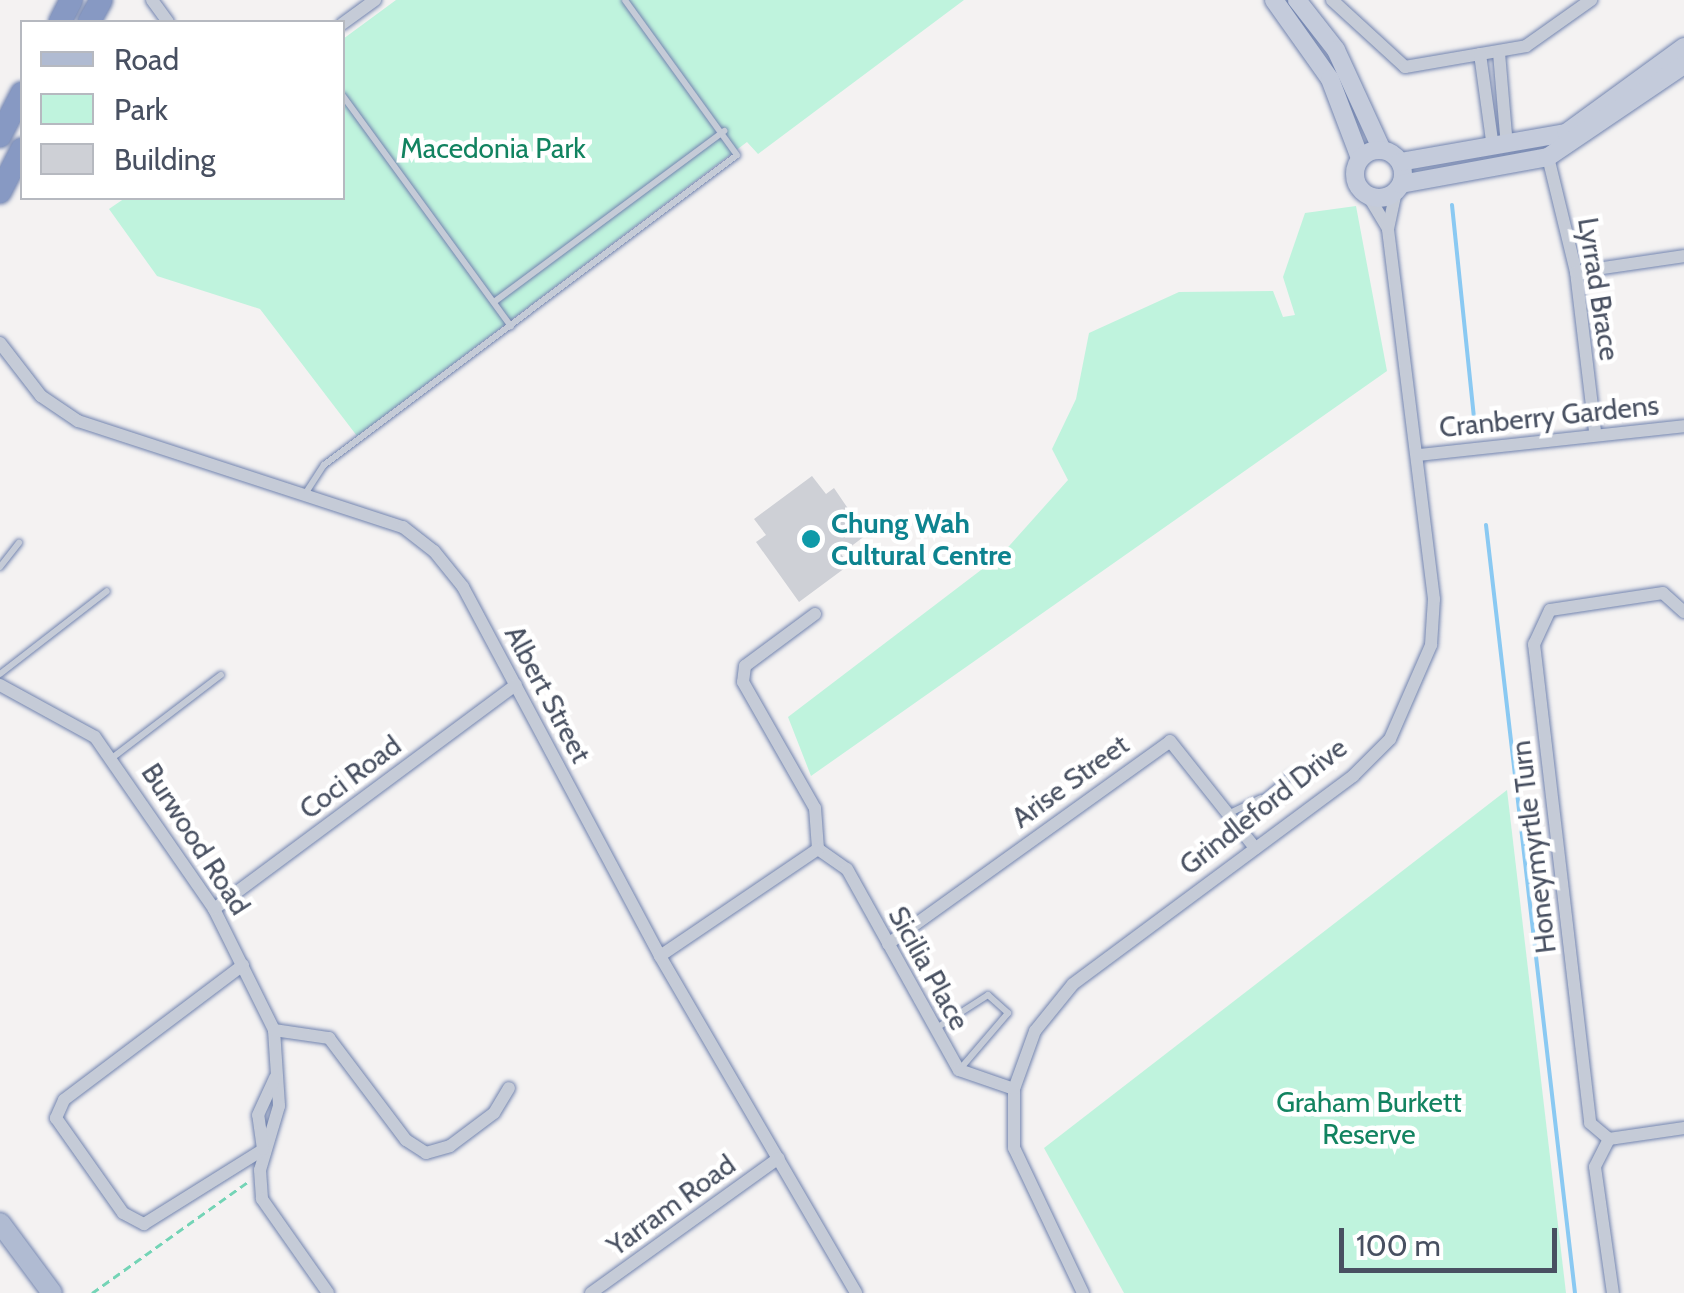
<!DOCTYPE html>
<style>
body{margin:0}
#map{position:relative;width:1684px;height:1293px;overflow:hidden;background:#f4f2f2;font-family:Cabin,sans-serif}
div>[style]{position:absolute}
[style*='--x']{left:calc(var(--x)*1px);top:calc(var(--y)*1px);width:calc(var(--w)*1px);rotate:calc(var(--a)*1deg)}
.green>*{inset:0;background:#bff3dd}
.stream>*{height:4px;margin:-2px;padding:0 2px;transform-origin:2px;border-radius:2px;background:#8ac9f2}
.building>*{inset:0;background:#ced0d6}
.path>*{height:2.5px;margin-top:-1.25px;transform-origin:0;background:repeating-linear-gradient(90deg,#74d4b6 0 8px,transparent 0 13px)}
.roads{filter:drop-shadow(0 0 2px #7284af) drop-shadow(0 0 2px #7284af)}
.lane>*{height:6px;margin:-3px;padding:0 3px;transform-origin:3px;border-radius:3px;background:#c5cbd7}
.street>*{height:12px;margin:-6px;padding:0 6px;transform-origin:6px;border-radius:6px;background:#c5cbd7}
.secondary>*{height:18px;margin:-9px;padding:0 9px;transform-origin:9px;border-radius:9px;background:#c4cbdb}
.secondary>.ring{margin:-9px;padding:0;box-sizing:content-box;background:none;border:18px solid #c4cbdb;border-radius:50%}
.primary>*{height:20px;margin:-10px;padding:0 10px;transform-origin:10px;border-radius:10px;background:#b0bbd2}
.highway>*{height:22px;margin:-11px;padding:0 11px;transform-origin:11px;border-radius:11px;background:#8799c3}
.dots>*{width:28px;height:28px;translate:-50% -50%;box-sizing:border-box;border:5px solid #fff;border-radius:50%}
span{translate:-50% -50%;white-space:nowrap;text-align:center;line-height:1.15;-webkit-text-stroke:9px #fff;paint-order:stroke}
.park-label{font-size:28px;color:#128360}
.street-label{font-size:28px;color:#485061}
.culture-label{font-size:28px;color:#0d838f;font-weight:700}
.left{translate:0 -50%;text-align:left}
.legend{position:absolute;left:20px;top:20px;width:325px;height:180px;box-sizing:border-box;background:#fff;border:2px solid #b6b9c0;margin:0;padding:12px 18px;list-style:none;font-size:30px;color:#485061}
.legend li{display:flex;align-items:center;gap:20px;height:50px}
.legend b{width:50px;border:2px solid #b6b9c0}
.scale{position:absolute;left:1339px;top:1228px;width:218px;height:45px;box-sizing:border-box;border:5px solid #485061;border-top:0;padding-left:12px;font-size:30px;line-height:35px;white-space:nowrap;color:#485061;-webkit-text-stroke:8px #fff;paint-order:stroke}
</style>
<div id="map">
<div class="green">
<div style="clip-path:polygon(396px 0,964px 0,758px 154px,747px 142px,357px 436px,260px 309px,157px 276px,109px 209px,125px 198px,342px 198px,343px 39px)"></div>
<div style="clip-path:polygon(1356px 206px,1387px 371px,811px 776px,788px 717px,1002px 554px,1068px 480px,1052px 449px,1076px 399px,1089px 333px,1179px 292px,1273px 291px,1283px 317px,1295px 315px,1283px 277px,1305px 213px)"></div>
<div style="clip-path:polygon(1507px 790px,1566px 1293px,1124px 1293px,1044px 1148px)"></div>
</div>
<div class="stream">
<div style="--x:1452;--y:205;--w:224;--a:84.1"></div>
<div style="--x:1486;--y:525;--w:773;--a:83.39"></div>
</div>
<div class="building">
<div style="clip-path:polygon(812px 476px,826px 494px,834px 488px,866px 535px,841px 554px,849px 565px,799px 602px,756px 542px,766px 535px,754px 519px)"></div>
</div>
<div class="path">
<div style="--x:92;--y:1293;--w:193;--a:-35.5"></div>
</div>
<div class="roads">
<div class="lane">
<div style="--x:343;--y:96;--w:285;--a:53.9"></div>
<div style="--x:494;--y:302;--w:287;--a:-36.6"></div>
<div style="--x:305;--y:494;--w:35;--a:-57"></div>
<div style="--x:324;--y:465;--w:516;--a:-36.89"></div>
<div style="--x:737;--y:155;--w:191;--a:-125.9"></div>
<div style="--x:0;--y:567;--w:31;--a:-52"></div>
<div style="--x:0;--y:674;--w:135;--a:-37.8"></div>
<div style="--x:112;--y:758;--w:137;--a:-37.3"></div>
<div style="--x:1230;--y:813;--w:34;--a:-26"></div>
<div style="--x:1237;--y:821;--w:72;--a:-40.5"></div>
<div style="--x:935;--y:1029;--w:63;--a:-32.7"></div>
<div style="--x:988;--y:995;--w:27;--a:42"></div>
<div style="--x:1008;--y:1013;--w:74;--a:130.6"></div>
</div>
<div class="street">
<div style="--x:152;--y:0;--w:27;--a:54"></div>
<div style="--x:1332;--y:0;--w:99;--a:42.5"></div>
<div style="--x:1405;--y:67;--w:123;--a:-9.8"></div>
<div style="--x:1526;--y:46;--w:80;--a:-35.3"></div>
<div style="--x:342;--y:24;--w:41;--a:-36"></div>
<div style="--x:1499;--y:53;--w:93;--a:85.1"></div>
<div style="--x:1480;--y:54;--w:95;--a:82.1"></div>
<div style="--x:1548;--y:157;--w:118;--a:76.3"></div>
<div style="--x:1576;--y:272;--w:161;--a:83.2"></div>
<div style="--x:1369;--y:197;--w:37;--a:59"></div>
<div style="--x:1576;--y:272;--w:109;--a:-8.4"></div>
<div style="--x:0;--y:343;--w:67;--a:52.3"></div>
<div style="--x:41;--y:396;--w:45;--a:34"></div>
<div style="--x:78;--y:421;--w:342;--a:18.1"></div>
<div style="--x:403;--y:527;--w:39;--a:38"></div>
<div style="--x:434;--y:551;--w:46;--a:51.1"></div>
<div style="--x:463;--y:587;--w:418;--a:61.9"></div>
<div style="--x:660;--y:956;--w:390;--a:59.8"></div>
<div style="--x:1419;--y:455;--w:267;--a:-6.2"></div>
<div style="--x:1684;--y:612;--w:28;--a:-138"></div>
<div style="--x:1663;--y:593;--w:114;--a:171.4"></div>
<div style="--x:1550;--y:610;--w:38;--a:115"></div>
<div style="--x:1534;--y:644;--w:482;--a:83.3"></div>
<div style="--x:1590;--y:1123;--w:25;--a:40"></div>
<div style="--x:1609;--y:1139;--w:76;--a:-8.3"></div>
<div style="--x:815;--y:614;--w:87;--a:143.4"></div>
<div style="--x:745;--y:666;--w:16;--a:97"></div>
<div style="--x:743;--y:682;--w:145;--a:60.3"></div>
<div style="--x:815;--y:808;--w:41;--a:85.8"></div>
<div style="--x:0;--y:685;--w:108;--a:28.7"></div>
<div style="--x:95;--y:737;--w:209;--a:55.3"></div>
<div style="--x:214;--y:909;--w:135;--a:63.6"></div>
<div style="--x:274;--y:1030;--w:76;--a:86.2"></div>
<div style="--x:279;--y:1106;--w:67;--a:106.5"></div>
<div style="--x:260;--y:1170;--w:29;--a:86"></div>
<div style="--x:262;--y:1199;--w:115;--a:54.9"></div>
<div style="--x:818;--y:849;--w:35;--a:35"></div>
<div style="--x:847;--y:869;--w:230;--a:60.9"></div>
<div style="--x:959;--y:1070;--w:58;--a:19.1"></div>
<div style="--x:214;--y:909;--w:376;--a:-36.6"></div>
<div style="--x:888;--y:944;--w:347;--a:-35.7"></div>
<div style="--x:1170;--y:741;--w:137;--a:51.5"></div>
<div style="--x:660;--y:956;--w:191;--a:-34.1"></div>
<div style="--x:243;--y:965;--w:224;--a:143"></div>
<div style="--x:64;--y:1100;--w:20;--a:114"></div>
<div style="--x:56;--y:1118;--w:116;--a:54.8"></div>
<div style="--x:123;--y:1213;--w:24;--a:28"></div>
<div style="--x:144;--y:1224;--w:142;--a:-32"></div>
<div style="--x:274;--y:1030;--w:56;--a:8.3"></div>
<div style="--x:329;--y:1038;--w:128;--a:53"></div>
<div style="--x:406;--y:1140;--w:24;--a:33"></div>
<div style="--x:426;--y:1153;--w:25;--a:-16"></div>
<div style="--x:450;--y:1146;--w:55;--a:-36.9"></div>
<div style="--x:494;--y:1113;--w:29;--a:-59"></div>
<div style="--x:1609;--y:1139;--w:31;--a:117"></div>
<div style="--x:1595;--y:1167;--w:127;--a:81.9"></div>
<div style="--x:263;--y:1149;--w:34;--a:-98"></div>
<div style="--x:258;--y:1115;--w:41;--a:-65.3"></div>
<div style="--x:591;--y:1293;--w:231;--a:-35.7"></div>
<div style="--x:1083;--y:1293;--w:161;--a:-115.4"></div>
<div style="--x:1014;--y:1148;--w:59;--a:-90"></div>
<div style="--x:1014;--y:1089;--w:62;--a:-70.1"></div>
<div style="--x:1035;--y:1031;--w:60;--a:-51"></div>
<div style="--x:1073;--y:984;--w:349;--a:-36.6"></div>
<div style="--x:1353;--y:776;--w:52;--a:-45"></div>
<div style="--x:1390;--y:739;--w:103;--a:-66.4"></div>
<div style="--x:1431;--y:645;--w:46;--a:-86.3"></div>
<div style="--x:1434;--y:599;--w:373;--a:-97.1"></div>
<div style="--x:1388;--y:229;--w:39;--a:-78"></div>
</div>
<div class="secondary">
<div style="--x:1274;--y:0;--w:97;--a:54.7"></div>
<div style="--x:1330;--y:79;--w:85;--a:69.2"></div>
<div style="--x:1297;--y:0;--w:63;--a:52"></div>
<div style="--x:1336;--y:50;--w:110;--a:65.3"></div>
<div class="ring" style="left:1355px;top:150px;width:30px;height:30px"></div>
<div style="--x:1400;--y:162;--w:169;--a:-9.9"></div>
<div style="--x:1566;--y:133;--w:146;--a:-36.1"></div>
<div style="--x:1401;--y:184;--w:149;--a:-10.4"></div>
<div style="--x:1548;--y:157;--w:164;--a:-34.1"></div>
</div>
<div class="primary">
<div style="--x:0;--y:1223;--w:87;--a:53.4"></div>
</div>
<div class="highway">
<div style="--x:60;--y:22;--w:25;--a:-63"></div>
<div style="--x:89;--y:22;--w:25;--a:-61"></div>
<div style="--x:0;--y:136;--w:48;--a:-62.9"></div>
<div style="--x:0;--y:192;--w:48;--a:-62.9"></div>
</div>
</div>
<div class="dots">
<div style="left:811px;top:539px;background:#0f9aa8"></div>
</div>
<div class="park-label">
<span style="left:493px;top:148px">Macedonia Park</span>
<span style="left:1369px;top:1118px">Graham Burkett<br>Reserve</span>
</div>
<div class="street-label">
<span style="left:1599px;top:289px;rotate:81deg">Lyrrad Brace</span>
<span style="left:1549px;top:416px;rotate:-6deg">Cranberry Gardens</span>
<span style="left:548px;top:694px;rotate:62deg">Albert Street</span>
<span style="left:350px;top:777px;rotate:-37deg">Coci Road</span>
<span style="left:1070px;top:781px;rotate:-36deg">Arise Street</span>
<span style="left:1263px;top:806px;rotate:-38deg">Grindleford Drive</span>
<span style="left:196px;top:839px;rotate:57deg">Burwood Road</span>
<span style="left:1533px;top:847px;rotate:-97deg">Honeymyrtle Turn</span>
<span style="left:929px;top:968px;rotate:61deg">Sicilia Place</span>
<span style="left:671px;top:1205px;rotate:-36deg">Yarram Road</span>
</div>
<div class="culture-label">
<span class="left" style="left:831px;top:539px">Chung Wah<br>Cultural Centre</span>
</div>
<ul class="legend">
<li><b style="height:12px;background:#b0bbd2"></b>Road</li>
<li><b style="height:28px;background:#bff3dd"></b>Park</li>
<li><b style="height:28px;background:#ced0d6"></b>Building</li>
</ul>
<div class="scale">100 m</div>
</div>
